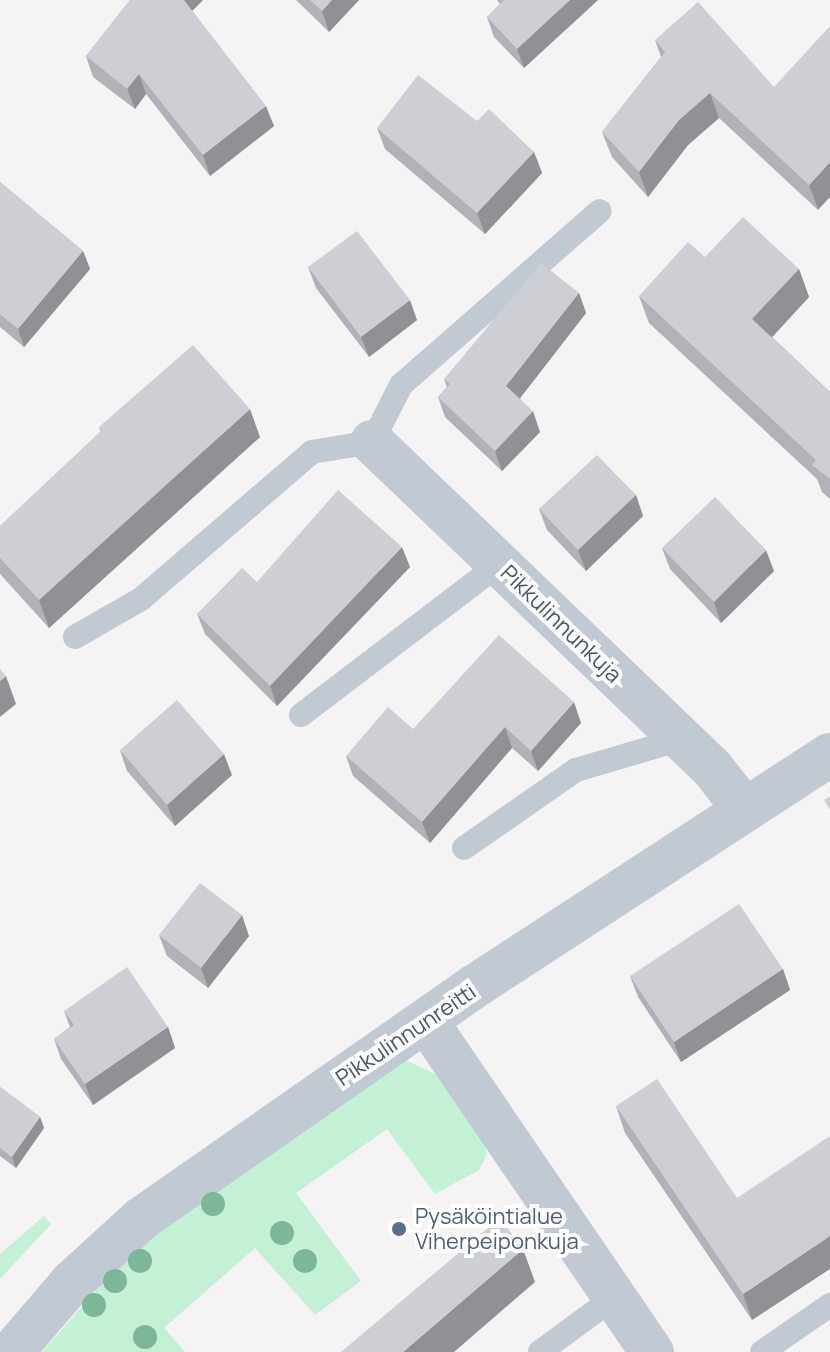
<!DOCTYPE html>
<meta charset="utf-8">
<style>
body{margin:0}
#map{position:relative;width:830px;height:1352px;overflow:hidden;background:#f5f3f3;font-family:Manrope,sans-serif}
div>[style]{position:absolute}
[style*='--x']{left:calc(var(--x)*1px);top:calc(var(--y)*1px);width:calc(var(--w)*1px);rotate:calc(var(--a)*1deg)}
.green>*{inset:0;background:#c3f1d5}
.service>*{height:24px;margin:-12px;padding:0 12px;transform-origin:12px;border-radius:12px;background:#c1cad2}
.minor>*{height:44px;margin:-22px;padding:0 22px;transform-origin:22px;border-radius:22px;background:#c1cad2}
.tertiary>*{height:44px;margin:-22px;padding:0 22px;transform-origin:22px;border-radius:22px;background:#c1cad2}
.trees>*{width:24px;height:24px;margin:-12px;border-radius:50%;background:#7bb799}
.wall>*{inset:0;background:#b0b2b7}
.shaded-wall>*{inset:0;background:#909195}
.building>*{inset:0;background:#cdcfd5}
.dots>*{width:22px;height:22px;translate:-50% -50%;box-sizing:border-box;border:4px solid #fff;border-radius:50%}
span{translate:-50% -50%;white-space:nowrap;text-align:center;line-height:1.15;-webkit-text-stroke:8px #fff;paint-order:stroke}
.street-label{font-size:22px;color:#4a5661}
.service-label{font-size:22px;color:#4e5e75}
.left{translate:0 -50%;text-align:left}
</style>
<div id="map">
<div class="green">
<div style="clip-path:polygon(403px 1059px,444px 1078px,481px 1133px,487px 1154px,479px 1170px,435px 1194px,387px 1129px,296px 1193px,361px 1281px,315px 1315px,255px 1248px,164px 1328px,185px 1352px,42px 1352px,122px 1261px,160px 1226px)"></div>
<div style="clip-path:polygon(44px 1216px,51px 1224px,0 1279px,0 1254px)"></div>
</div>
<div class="service">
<div style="--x:75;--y:637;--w:76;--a:-29.9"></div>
<div style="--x:141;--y:599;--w:225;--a:-40.7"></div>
<div style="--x:312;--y:452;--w:61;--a:-9.5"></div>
<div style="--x:372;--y:442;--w:64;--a:-63"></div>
<div style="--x:401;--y:385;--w:264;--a:-41.2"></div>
<div style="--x:301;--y:715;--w:249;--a:-37.3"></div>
<div style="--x:464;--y:848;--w:136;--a:-34.9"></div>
<div style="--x:576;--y:770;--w:109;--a:-16.4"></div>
<div style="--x:540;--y:1352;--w:93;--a:-36.3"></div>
<div style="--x:762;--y:1352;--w:83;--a:-34.7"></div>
</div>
<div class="minor">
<div style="--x:372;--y:442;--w:471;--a:43.8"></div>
<div style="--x:712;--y:768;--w:53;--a:51.8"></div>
<div style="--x:426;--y:1021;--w:401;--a:55.7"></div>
</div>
<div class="tertiary">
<div style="--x:12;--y:1352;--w:92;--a:-49.4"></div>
<div style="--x:72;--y:1282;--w:93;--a:-42.4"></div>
<div style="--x:141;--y:1219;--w:404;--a:-34.9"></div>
<div style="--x:472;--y:988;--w:427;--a:-33.1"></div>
</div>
<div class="trees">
<div style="left:213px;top:1204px"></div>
<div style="left:282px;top:1233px"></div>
<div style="left:140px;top:1261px"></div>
<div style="left:305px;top:1261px"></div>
<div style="left:115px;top:1281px"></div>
<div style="left:94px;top:1305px"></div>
<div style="left:145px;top:1337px"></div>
</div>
<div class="wall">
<div style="clip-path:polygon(130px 0,203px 0,192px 11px,274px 126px,210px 176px,146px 94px,135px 109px,93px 77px,86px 56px)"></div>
<div style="clip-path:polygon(296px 0,359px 0,329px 32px)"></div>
<div style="clip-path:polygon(497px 0,598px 0,524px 68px,494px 37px,487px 17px,500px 4px)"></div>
<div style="clip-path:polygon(655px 40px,774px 87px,818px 210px,719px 118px,688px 145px,648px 197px,612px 157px,602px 132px,661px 57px)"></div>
<div style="clip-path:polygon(477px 121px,534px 152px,542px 173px,485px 234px,385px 149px,377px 128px)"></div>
<div style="clip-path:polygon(0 182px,83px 251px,90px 269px,24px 347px,0 327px)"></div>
<div style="clip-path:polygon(705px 257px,799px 269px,809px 297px,772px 337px,830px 392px,830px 499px,822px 492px,817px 479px,649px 323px,639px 296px)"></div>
<div style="clip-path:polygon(308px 267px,417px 320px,369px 357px,316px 288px)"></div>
<div style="clip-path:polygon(579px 293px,586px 313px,520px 398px,540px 432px,502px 471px,445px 417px,438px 397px,447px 387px,444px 379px)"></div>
<div style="clip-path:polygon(99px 427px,260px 437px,49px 628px,0 574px,0 526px,101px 432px)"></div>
<div style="clip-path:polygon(636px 495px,643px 516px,586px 571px,547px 530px,539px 509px)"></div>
<div style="clip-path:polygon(662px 548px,774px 571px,721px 623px,670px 569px)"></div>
<div style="clip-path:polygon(410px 567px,277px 706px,205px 634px,197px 614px,257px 582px)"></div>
<div style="clip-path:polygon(581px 723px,538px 771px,512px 748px,430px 843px,353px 776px,346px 756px,413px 729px)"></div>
<div style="clip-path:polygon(120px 750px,232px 775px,175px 826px,127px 771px)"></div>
<div style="clip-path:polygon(159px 935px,249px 936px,208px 988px,167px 956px)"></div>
<div style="clip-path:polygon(783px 969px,790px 990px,681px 1062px,638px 997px,630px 976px)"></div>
<div style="clip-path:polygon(64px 1011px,168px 1027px,175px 1048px,93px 1105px,61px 1059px,54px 1039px,70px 1027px)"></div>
<div style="clip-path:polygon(0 1087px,40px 1117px,44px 1128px,16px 1168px,0 1156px)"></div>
<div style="clip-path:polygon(616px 1106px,737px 1198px,752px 1320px,625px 1133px)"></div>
</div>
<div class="shaded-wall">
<div style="clip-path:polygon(182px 0,203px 0,187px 16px)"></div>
<div style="clip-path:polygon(332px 0,359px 0,329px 32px,322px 11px)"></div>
<div style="clip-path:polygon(570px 0,598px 0,524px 68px,517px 49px)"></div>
<div style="clip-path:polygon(139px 74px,146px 94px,135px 109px,127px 89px)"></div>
<div style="clip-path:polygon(710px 93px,719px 118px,688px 145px,648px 197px,639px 172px,679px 120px)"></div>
<div style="clip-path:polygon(266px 106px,274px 126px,210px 176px,203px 155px)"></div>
<div style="clip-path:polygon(534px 152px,542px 173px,485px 234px,477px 213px)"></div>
<div style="clip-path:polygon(830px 162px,830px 197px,818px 210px,809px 185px)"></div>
<div style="clip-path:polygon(83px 251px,90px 269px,24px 347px,18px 329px)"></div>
<div style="clip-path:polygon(799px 269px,809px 297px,763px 347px,752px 319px)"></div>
<div style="clip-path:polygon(579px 293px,586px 313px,514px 406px,506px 386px)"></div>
<div style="clip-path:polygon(410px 300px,417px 320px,369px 357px,361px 337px)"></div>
<div style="clip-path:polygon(250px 409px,260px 437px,49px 628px,39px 600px)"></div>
<div style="clip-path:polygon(533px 411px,540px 432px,502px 471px,495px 451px)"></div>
<div style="clip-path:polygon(636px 495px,643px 516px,586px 571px,578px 550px)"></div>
<div style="clip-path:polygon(402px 547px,410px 567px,277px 706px,270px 686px)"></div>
<div style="clip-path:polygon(766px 550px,774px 571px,721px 623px,714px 602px)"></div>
<div style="clip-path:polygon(6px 676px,16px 704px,0 717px,0 681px)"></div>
<div style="clip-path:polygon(574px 702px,581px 723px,538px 771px,531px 751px)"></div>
<div style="clip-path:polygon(505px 727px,512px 748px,430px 843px,422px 822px)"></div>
<div style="clip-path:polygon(224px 754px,232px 775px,175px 826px,167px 805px)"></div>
<div style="clip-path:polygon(242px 915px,249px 936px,208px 988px,201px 968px)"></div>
<div style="clip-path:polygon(783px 969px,790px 990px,681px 1062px,674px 1042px)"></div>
<div style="clip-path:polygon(168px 1027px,175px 1048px,93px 1105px,85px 1084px)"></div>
<div style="clip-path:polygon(40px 1117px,44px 1128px,16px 1168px,12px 1157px)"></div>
<div style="clip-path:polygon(830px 1236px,830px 1269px,752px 1320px,743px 1294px)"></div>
<div style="clip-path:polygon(523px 1249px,535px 1282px,454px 1352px,403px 1352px)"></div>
</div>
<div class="building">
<div style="clip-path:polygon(130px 0,184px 0,266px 106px,203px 155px,139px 74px,127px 89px,86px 56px)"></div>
<div style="clip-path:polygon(310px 0,332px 0,322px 11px)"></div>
<div style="clip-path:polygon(504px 0,570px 0,517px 49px,487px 17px)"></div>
<div style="clip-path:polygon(698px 2px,774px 87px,830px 26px,830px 162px,809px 185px,710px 93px,679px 120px,639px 172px,602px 132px,665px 52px,655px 40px)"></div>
<div style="clip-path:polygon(418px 75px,477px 121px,489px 109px,534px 152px,477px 213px,377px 128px)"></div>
<div style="clip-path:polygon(0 182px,83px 251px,18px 329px,0 314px)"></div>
<div style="clip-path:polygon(743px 217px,799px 269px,752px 319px,830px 392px,830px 479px,812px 465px,816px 460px,639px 296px,688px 242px,705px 257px)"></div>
<div style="clip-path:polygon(357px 231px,410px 300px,361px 337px,308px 267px)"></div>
<div style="clip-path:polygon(541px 263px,579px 293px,506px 386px,533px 411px,495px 451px,438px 397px,450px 384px,444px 379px)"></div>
<div style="clip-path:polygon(193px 345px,250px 409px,39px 600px,0 558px,0 526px,102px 430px,99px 427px)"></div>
<div style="clip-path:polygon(597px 455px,636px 495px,578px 550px,539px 509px)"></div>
<div style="clip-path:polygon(338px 490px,402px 547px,270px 686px,197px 614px,242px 568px,257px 582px)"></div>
<div style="clip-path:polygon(715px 497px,766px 550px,714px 602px,662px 548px)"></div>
<div style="clip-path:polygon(499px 635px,574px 702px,531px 751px,505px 727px,422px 822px,346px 756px,388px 707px,413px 729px)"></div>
<div style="clip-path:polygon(0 669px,6px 676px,0 681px)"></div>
<div style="clip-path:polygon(177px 700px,224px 754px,167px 805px,120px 750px)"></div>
<div style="clip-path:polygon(830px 796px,830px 810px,824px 800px)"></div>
<div style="clip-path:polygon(200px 883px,242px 915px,201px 968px,159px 935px)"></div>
<div style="clip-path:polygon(739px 904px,783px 969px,674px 1042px,630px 976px)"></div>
<div style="clip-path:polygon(127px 967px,168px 1027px,85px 1084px,54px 1039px,74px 1025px,64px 1011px)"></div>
<div style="clip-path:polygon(657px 1079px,737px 1198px,830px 1136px,830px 1236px,743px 1294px,616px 1106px)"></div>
<div style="clip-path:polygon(0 1087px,40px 1117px,12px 1157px,0 1148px)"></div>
<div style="clip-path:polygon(500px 1218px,523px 1249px,403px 1352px,341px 1352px)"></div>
</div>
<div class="dots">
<div style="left:399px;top:1229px;background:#5c6f8a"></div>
</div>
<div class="street-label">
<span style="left:561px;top:624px;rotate:44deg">Pikkulinnunkuja</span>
<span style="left:406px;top:1035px;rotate:-34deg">Pikkulinnunreitti</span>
</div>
<div class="service-label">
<span class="left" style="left:415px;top:1229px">Pysäköintialue<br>Viherpeiponkuja</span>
</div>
</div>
